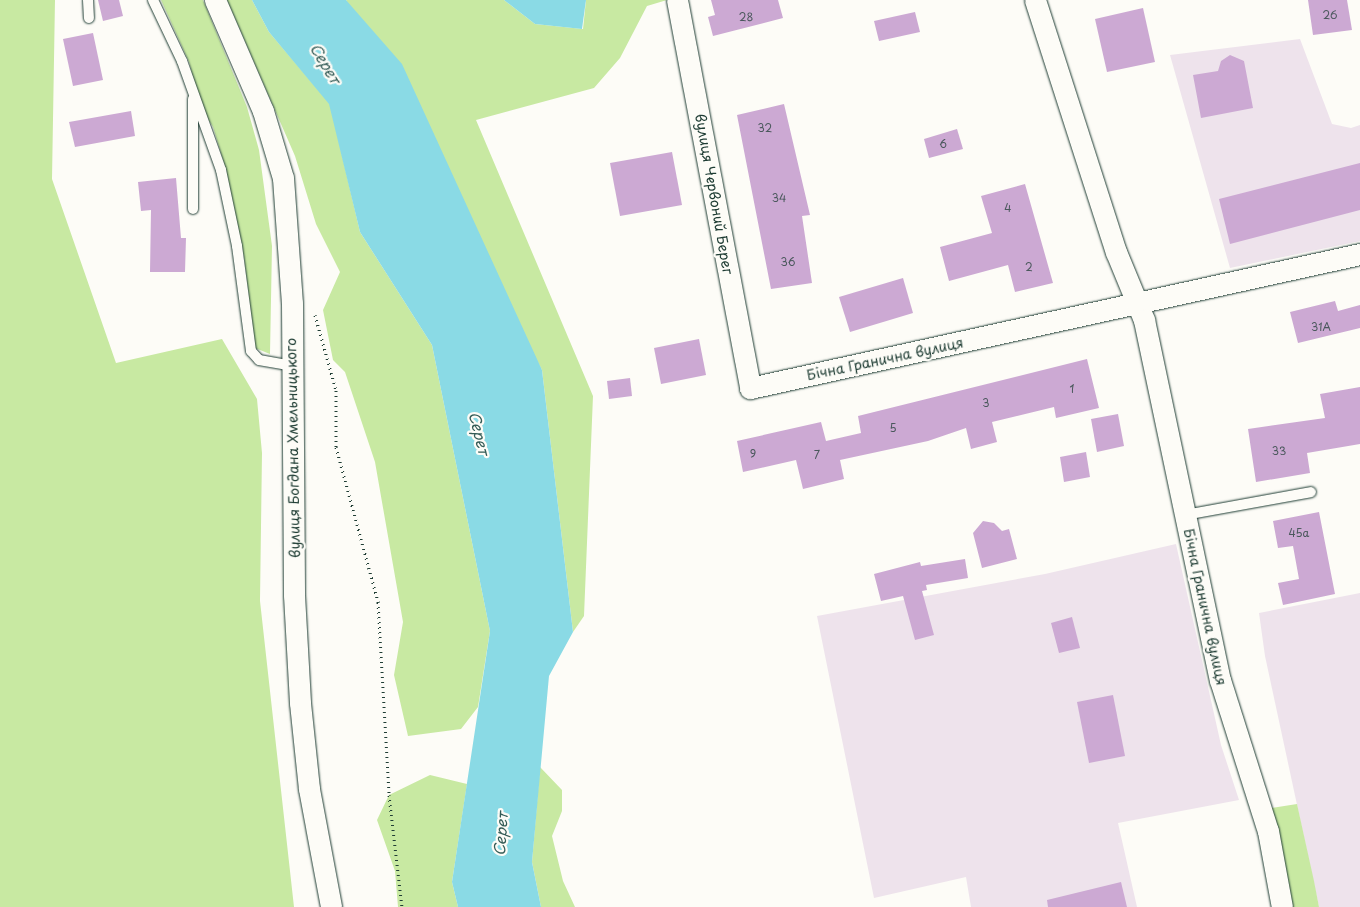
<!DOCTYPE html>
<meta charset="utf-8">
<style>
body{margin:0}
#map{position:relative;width:1360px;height:907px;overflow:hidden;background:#fdfcf7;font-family:"Playpen Sans",sans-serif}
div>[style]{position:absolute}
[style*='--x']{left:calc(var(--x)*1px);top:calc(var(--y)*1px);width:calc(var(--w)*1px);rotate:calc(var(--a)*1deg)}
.built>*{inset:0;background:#eee3ec}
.green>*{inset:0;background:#c8e9a2}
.water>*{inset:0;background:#8adae5}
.building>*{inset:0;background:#cca9d3}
.path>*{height:3px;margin-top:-1.5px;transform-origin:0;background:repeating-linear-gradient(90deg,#1f3d34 0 1px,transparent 0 5px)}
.roads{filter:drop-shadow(0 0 1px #1f3d34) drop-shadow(0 0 1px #1f3d34)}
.service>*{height:10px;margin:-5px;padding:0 5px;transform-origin:5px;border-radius:5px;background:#fdfcf7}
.minor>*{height:21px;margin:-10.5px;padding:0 10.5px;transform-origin:10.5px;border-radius:10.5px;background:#fdfcf7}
span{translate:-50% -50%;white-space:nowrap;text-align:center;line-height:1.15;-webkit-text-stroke:4.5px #fdfcf7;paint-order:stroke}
.number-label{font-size:11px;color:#4a585c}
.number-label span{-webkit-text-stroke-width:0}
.street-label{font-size:14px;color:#1f3d34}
.water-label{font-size:15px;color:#345c57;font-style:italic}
</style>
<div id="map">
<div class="built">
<div style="clip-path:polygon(1300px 39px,1332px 124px,1351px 128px,1360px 125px,1360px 241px,1230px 268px,1170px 55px)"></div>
<div style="clip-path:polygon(1176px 544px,1221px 745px,1239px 800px,1118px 823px,1137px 907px,971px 907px,966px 877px,874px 898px,817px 616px,1045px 574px)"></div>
<div style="clip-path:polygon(1360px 593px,1360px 907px,1319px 907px,1265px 656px,1259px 613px)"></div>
</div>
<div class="green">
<div style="clip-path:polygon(0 0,55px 0,52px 179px,116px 363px,222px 339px,257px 399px,262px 453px,260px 601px,294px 907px,0 907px)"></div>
<div style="clip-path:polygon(161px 0,203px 0,247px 107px,259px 150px,272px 246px,270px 354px,255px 348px,244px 257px,226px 170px,213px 127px,201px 108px,189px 62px)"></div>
<div style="clip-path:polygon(227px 0,252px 0,269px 32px,330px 104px,360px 232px,432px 345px,490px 631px,478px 707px,461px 729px,408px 736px,394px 675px,403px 622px,375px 462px,345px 372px,333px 360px,323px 310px,340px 272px,316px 224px,295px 156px)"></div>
<div style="clip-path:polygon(346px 0,504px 0,535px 24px,583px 29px,586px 0,667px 0,647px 6px,620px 58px,594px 88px,476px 120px,593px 396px,584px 616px,573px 632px,542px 370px)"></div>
<div style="clip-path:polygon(540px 767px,562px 790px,562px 811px,552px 836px,563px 881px,575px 907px,541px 907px,532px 862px)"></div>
<div style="clip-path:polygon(430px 775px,467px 784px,452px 882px,458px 907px,398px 907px,395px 871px,377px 820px,389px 795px)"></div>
<div style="clip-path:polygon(1297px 804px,1314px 881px,1319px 907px,1290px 907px,1266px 809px)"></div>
</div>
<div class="water">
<div style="clip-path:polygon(252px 0,346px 0,402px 64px,542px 370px,573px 632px,549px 676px,532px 862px,541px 907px,458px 907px,452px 882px,490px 631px,432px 345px,360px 232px,329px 104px,269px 32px)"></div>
<div style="clip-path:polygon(504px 0,586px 0,582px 29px,535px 24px)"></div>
</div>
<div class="building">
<div style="clip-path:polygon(98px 0,119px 0,123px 16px,103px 21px)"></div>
<div style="clip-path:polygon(711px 0,778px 0,783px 18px,713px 36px,708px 17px,715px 15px)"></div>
<div style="clip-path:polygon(1308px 0,1347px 0,1352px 30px,1313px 35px)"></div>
<div style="clip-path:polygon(1143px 8px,1155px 62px,1107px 72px,1095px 19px)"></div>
<div style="clip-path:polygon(915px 12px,920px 32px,879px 41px,874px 21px)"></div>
<div style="clip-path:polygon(93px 33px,103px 80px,73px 86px,63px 39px)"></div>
<div style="clip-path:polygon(1230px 55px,1244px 61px,1253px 108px,1201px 118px,1193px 75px,1218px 71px,1221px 61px)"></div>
<div style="clip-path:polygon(784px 104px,810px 215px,802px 216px,812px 283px,771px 289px,737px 115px)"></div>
<div style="clip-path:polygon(131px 111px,135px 136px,75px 147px,69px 122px)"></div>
<div style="clip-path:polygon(957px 129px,963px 149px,929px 158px,924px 139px)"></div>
<div style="clip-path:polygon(672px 152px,682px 205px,620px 216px,610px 163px)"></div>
<div style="clip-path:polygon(1360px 163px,1360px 210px,1230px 244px,1219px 199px)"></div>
<div style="clip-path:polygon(176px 178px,181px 238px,186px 238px,185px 272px,150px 272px,151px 210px,141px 211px,138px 182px)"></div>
<div style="clip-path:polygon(1025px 184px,1053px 283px,1015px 292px,1008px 265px,949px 281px,940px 247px,992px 233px,981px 196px)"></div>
<div style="clip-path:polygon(903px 278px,913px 313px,850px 332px,839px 297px)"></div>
<div style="clip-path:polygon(1335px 301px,1338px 311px,1360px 305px,1360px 328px,1298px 343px,1290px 312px)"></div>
<div style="clip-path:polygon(699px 339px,706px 375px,661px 384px,654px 348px)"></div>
<div style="clip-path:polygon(1087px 359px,1099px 408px,1056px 418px,1054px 407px,992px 422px,997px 442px,971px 449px,966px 428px,928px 441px,840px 460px,844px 479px,803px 489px,796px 460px,743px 472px,737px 441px,821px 422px,826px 441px,861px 433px,858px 416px)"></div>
<div style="clip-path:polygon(630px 378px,632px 396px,609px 399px,607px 381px)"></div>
<div style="clip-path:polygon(1360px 387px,1360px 444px,1307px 453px,1310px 473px,1256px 482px,1248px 429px,1325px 418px,1320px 394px)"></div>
<div style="clip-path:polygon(1118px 414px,1124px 446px,1097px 452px,1091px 419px)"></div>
<div style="clip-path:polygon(1086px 452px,1090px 477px,1064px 482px,1060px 457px)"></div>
<div style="clip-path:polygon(1319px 512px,1335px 594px,1283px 605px,1278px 583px,1299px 579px,1293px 546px,1278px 548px,1273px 521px)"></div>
<div style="clip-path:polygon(983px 521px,994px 523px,1002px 531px,1009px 529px,1017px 559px,982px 568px,973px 533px)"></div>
<div style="clip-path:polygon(965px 559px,968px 578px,926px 585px,927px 590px,922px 591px,934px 635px,915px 640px,903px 596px,881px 601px,874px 574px,920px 562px,921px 566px)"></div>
<div style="clip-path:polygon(1072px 617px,1080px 648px,1059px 653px,1051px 623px)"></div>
<div style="clip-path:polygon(1113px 695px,1125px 756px,1089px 763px,1077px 702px)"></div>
<div style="clip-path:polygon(1121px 882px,1127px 907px,1048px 907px,1047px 900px)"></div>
</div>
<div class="path">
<div style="--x:315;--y:315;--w:78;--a:74.4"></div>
<div style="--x:336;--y:390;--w:57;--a:90"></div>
<div style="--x:336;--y:447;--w:161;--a:74.8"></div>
<div style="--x:378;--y:602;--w:193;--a:86.7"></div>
<div style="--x:389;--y:795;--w:113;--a:83.4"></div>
</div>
<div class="roads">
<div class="service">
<div style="--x:88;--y:0;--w:18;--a:87"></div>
<div style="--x:153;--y:0;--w:68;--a:64.6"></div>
<div style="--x:182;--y:61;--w:116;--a:70.3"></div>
<div style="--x:221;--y:170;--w:78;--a:78.1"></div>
<div style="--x:237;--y:246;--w:106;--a:82.4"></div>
<div style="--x:251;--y:351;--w:12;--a:48"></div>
<div style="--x:259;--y:360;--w:34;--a:10"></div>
<div style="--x:193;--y:99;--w:110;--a:90"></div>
<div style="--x:1185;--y:515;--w:128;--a:-10.3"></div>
</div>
<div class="minor">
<div style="--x:215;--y:0;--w:121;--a:66.6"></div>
<div style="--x:263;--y:111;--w:70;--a:73.4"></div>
<div style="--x:283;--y:178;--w:125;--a:85.9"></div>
<div style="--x:292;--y:303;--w:292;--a:89.6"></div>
<div style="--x:294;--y:595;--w:108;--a:86.8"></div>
<div style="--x:300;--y:703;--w:86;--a:84"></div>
<div style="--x:309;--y:789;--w:120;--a:79.4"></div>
<div style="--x:677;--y:0;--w:395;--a:79.3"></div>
<div style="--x:750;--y:388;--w:625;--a:-12.39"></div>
<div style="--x:1035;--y:0;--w:265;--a:72.2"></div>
<div style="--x:1116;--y:252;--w:74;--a:67.6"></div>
<div style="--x:1144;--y:320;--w:368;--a:78.1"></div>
<div style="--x:1220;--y:680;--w:158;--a:72.4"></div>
<div style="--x:1268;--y:831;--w:77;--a:79.6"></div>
</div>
</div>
<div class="number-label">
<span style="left:1330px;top:15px">26</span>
<span style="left:746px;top:17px">28</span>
<span style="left:765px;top:128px">32</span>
<span style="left:943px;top:144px">6</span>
<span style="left:779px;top:198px">34</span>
<span style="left:1008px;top:208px">4</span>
<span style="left:788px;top:262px">36</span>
<span style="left:1029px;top:267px">2</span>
<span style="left:1321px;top:327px">31А</span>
<span style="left:1072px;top:389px">1</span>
<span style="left:986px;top:403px">3</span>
<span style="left:893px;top:428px">5</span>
<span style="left:1279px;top:451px">33</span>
<span style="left:753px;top:454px">9</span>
<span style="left:817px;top:455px">7</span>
<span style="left:1299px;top:533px">45а</span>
</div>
<div class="street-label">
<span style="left:714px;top:194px;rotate:80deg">вулиця Червоний Берег</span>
<span style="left:885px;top:359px;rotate:-12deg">Бічна Гранична вулиця</span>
<span style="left:293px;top:448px;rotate:-91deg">вулиця Богдана Хмельницького</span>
<span style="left:1205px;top:607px;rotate:78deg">Бічна Гранична вулиця</span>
</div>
<div class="water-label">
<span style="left:326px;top:63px;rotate:59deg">Серет</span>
<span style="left:480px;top:433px;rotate:76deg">Серет</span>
<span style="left:500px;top:834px;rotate:-86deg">Серет</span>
</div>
</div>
